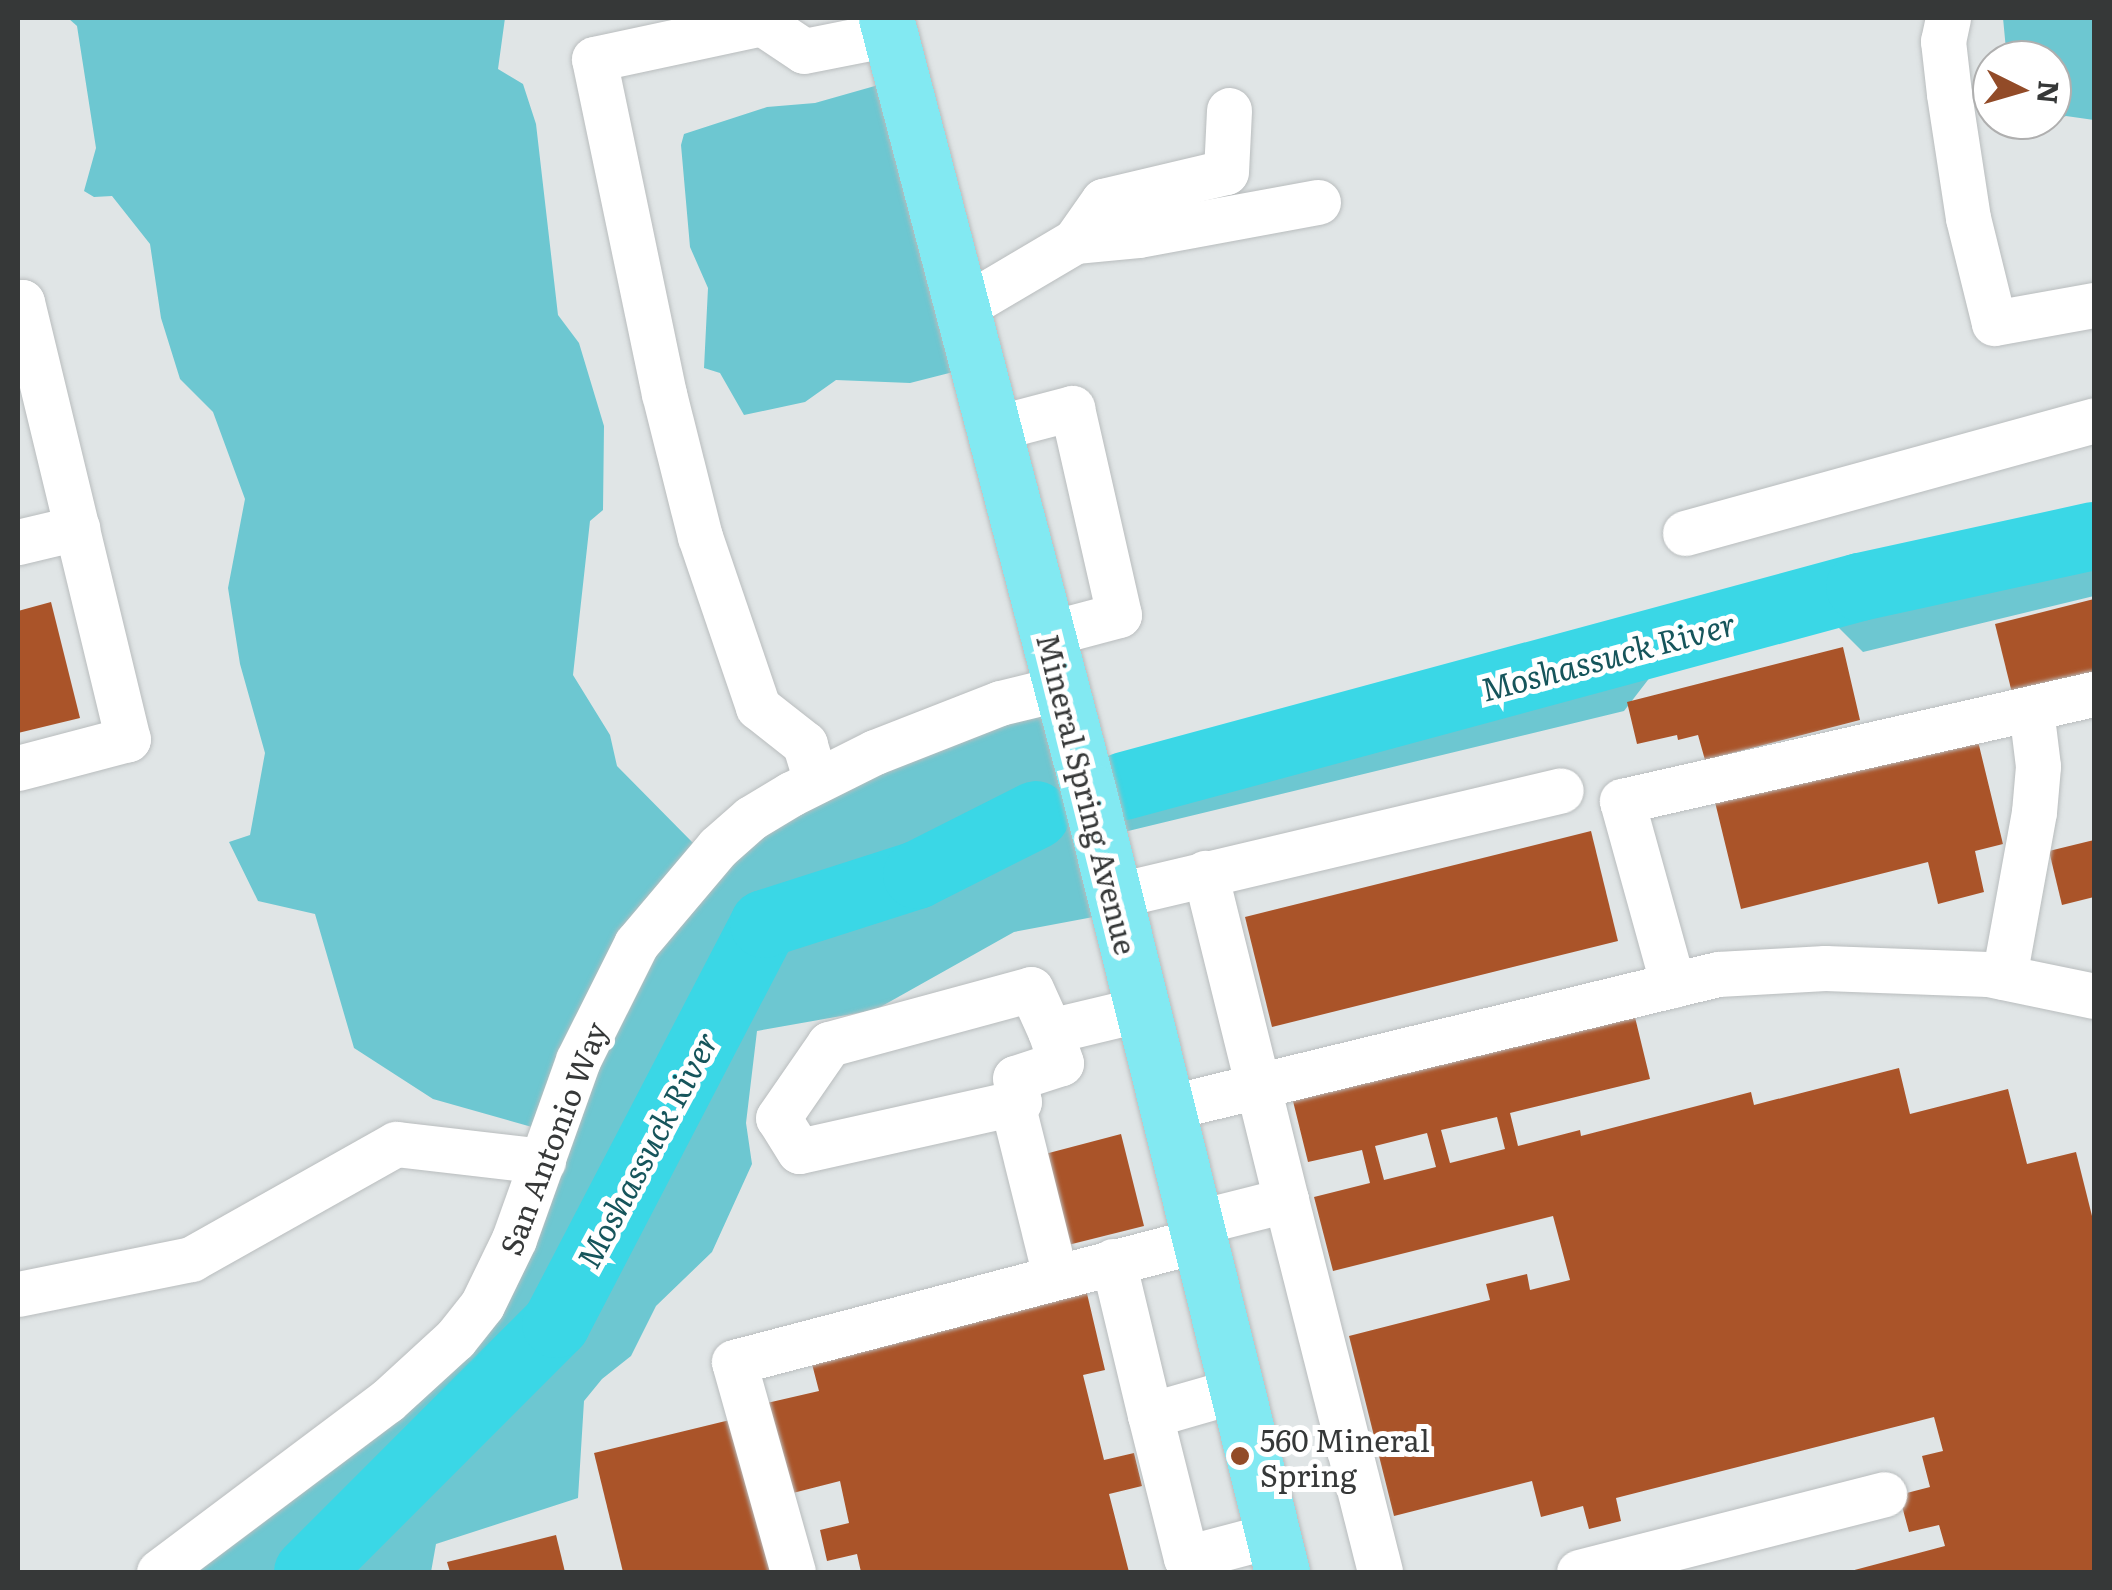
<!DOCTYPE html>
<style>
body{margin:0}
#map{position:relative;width:2112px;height:1590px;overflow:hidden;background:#e0e5e6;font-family:Literata,serif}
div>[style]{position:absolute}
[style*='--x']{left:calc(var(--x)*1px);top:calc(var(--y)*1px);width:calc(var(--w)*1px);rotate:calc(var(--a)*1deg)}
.green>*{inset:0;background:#6dc7d1}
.river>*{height:68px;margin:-34px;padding:0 34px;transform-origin:34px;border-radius:34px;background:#3ad7e6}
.building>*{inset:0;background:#aa5429}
.roads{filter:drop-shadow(0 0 2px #b9bdbe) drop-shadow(0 0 2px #b9bdbe)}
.minor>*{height:45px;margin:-22.5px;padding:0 22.5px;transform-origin:22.5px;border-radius:22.5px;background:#fff}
.major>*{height:55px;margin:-27.5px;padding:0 27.5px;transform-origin:27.5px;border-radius:27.5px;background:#82e9f2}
.dots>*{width:28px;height:28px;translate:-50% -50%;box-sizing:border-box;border:5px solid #fff;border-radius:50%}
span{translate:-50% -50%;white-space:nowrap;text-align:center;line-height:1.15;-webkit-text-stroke:10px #fff;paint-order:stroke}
.street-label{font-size:30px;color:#363838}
.poi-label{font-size:30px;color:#363838}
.left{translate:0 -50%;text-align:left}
.water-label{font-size:32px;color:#16555b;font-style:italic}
.frame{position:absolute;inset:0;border:20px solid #363838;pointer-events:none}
.north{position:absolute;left:1972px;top:40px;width:100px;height:100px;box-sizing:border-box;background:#fff;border:2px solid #afafaf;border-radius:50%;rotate:95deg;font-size:28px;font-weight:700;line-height:40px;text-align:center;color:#363838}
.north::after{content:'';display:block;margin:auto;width:35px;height:45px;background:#924b28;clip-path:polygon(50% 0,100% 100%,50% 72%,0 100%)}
</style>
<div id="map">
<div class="green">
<div style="clip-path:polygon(68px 18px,505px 18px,498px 69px,523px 84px,536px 124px,558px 315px,579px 343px,604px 426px,603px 510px,590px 521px,573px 675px,610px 735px,617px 766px,696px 846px,1035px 689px,1085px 809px,1348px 734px,1355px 712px,1383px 682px,2094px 505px,2094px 596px,1863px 652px,1822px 611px,1678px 641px,1624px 711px,1095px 839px,1104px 915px,1014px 932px,875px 1010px,757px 1031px,746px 1123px,752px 1164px,712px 1252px,656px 1306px,631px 1356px,602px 1379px,584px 1401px,578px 1498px,436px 1544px,431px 1572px,153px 1572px,459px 1335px,546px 1131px,433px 1099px,354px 1048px,315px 914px,258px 901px,229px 842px,250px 835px,265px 753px,240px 664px,228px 588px,245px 499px,213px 412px,180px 379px,161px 318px,150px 244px,112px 196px,94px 197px,84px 191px,96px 148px,77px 26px)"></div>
<div style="clip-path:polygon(2003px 18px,2094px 18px,2094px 120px,2066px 116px,2012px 137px,2012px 120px,2052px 120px,2052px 60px,2007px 60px)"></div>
<div style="clip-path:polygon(903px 78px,965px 369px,910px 383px,836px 380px,805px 402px,744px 415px,720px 373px,704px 368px,708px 288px,690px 247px,681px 145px,684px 134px,767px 107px,815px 103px)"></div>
</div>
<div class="river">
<div style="--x:1124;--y:786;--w:762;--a:-15.13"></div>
<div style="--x:1860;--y:587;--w:239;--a:-12.3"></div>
<div style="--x:308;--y:1572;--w:351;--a:-45"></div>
<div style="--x:556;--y:1324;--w:451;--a:-62.5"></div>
<div style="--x:764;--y:924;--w:161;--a:-17.8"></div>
<div style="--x:917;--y:875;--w:133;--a:-26.8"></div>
</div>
<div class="building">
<div style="clip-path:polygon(2094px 599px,2094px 672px,2012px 693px,1995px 624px)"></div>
<div style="clip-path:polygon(51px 602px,80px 718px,18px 733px,18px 611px)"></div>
<div style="clip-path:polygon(1843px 647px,1860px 720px,1705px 760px,1698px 735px,1678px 740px,1677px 735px,1637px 744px,1627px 702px)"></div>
<div style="clip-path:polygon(1976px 733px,2003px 844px,1975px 851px,1984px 892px,1938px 904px,1928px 862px,1741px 909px,1714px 798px)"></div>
<div style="clip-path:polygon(1591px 831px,1618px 941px,1272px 1027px,1245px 917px)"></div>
<div style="clip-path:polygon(2094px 840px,2094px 897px,2062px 905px,2049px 851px)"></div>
<div style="clip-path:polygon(evenodd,1633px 1009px,1650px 1079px,1510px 1113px,1518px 1146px,1580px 1130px,1581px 1136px,1751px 1092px,1754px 1105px,1899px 1068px,1910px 1114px,2008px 1089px,2027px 1164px,2076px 1152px,2094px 1224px,2094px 1572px,1847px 1572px,1945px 1546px,1939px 1525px,1909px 1532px,1899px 1495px,1930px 1487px,1922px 1456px,1943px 1451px,1934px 1417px,1616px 1498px,1621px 1521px,1589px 1529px,1583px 1506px,1541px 1517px,1532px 1481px,1394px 1516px,1349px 1336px,1490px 1300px,1486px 1284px,1527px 1274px,1530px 1290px,1570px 1280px,1553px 1216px,1333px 1271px,1314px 1197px,1370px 1183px,1362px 1150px,1308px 1162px,1291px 1093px,1633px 1009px,1497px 1117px,1505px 1149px,1450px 1163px,1441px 1130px,1497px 1117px,1633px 1009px,1427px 1133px,1436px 1167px,1384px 1180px,1375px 1146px,1427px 1133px)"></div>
<div style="clip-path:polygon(1121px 1134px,1144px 1226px,1068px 1245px,1045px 1154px)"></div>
<div style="clip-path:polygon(1085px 1285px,1105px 1370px,1083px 1375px,1104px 1460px,1134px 1453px,1142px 1486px,1109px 1494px,1129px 1572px,861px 1572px,857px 1554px,827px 1561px,820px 1530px,849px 1523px,840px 1481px,789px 1494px,767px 1403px,819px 1391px,812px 1364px,922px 1337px,919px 1326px)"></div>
<div style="clip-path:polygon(734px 1419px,771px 1572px,623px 1572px,594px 1453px)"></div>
<div style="clip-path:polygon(556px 1535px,565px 1572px,450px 1572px,447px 1562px)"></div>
</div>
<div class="roads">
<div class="minor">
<div style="--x:1948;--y:18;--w:24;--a:102"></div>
<div style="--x:1943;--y:41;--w:53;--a:83.5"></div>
<div style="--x:1949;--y:94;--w:125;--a:81.3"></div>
<div style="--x:1968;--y:218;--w:108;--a:76.1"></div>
<div style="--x:1994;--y:323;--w:102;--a:-10.2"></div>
<div style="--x:1075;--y:241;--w:63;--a:-5.4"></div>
<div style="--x:1138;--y:235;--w:183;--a:-10.4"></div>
<div style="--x:18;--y:303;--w:4;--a:-14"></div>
<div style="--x:22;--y:302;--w:450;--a:76.4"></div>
<div style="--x:128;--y:739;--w:114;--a:165.2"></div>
<div style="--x:960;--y:309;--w:134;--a:-30.6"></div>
<div style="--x:1075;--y:241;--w:49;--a:-55"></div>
<div style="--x:1103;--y:201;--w:126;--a:-13.3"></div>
<div style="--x:1226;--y:172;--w:62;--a:-87.2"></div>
<div style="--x:992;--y:429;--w:83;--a:-14.7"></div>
<div style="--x:1072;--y:408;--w:212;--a:77.2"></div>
<div style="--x:1119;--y:615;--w:74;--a:165.2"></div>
<div style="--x:1685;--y:533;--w:424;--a:-15.4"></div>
<div style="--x:18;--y:542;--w:61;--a:-13.3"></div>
<div style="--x:816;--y:781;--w:39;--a:-107"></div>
<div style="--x:805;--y:744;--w:60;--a:-141.8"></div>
<div style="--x:758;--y:707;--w:180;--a:-108.8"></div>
<div style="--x:700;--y:537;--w:147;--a:-104.1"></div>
<div style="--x:664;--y:394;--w:342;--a:-101.8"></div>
<div style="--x:594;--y:59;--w:172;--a:-12.1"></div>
<div style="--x:762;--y:23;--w:50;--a:33.7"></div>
<div style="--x:804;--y:51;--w:88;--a:-11.2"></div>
<div style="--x:1114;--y:896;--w:459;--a:-13.3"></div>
<div style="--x:2004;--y:977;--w:168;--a:-79.7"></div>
<div style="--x:2034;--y:812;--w:46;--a:-85"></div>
<div style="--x:2038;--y:766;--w:57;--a:-97"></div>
<div style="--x:1673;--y:985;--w:191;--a:-105.5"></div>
<div style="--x:1622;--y:801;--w:484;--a:-12.8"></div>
<div style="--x:1050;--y:1031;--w:34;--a:71"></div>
<div style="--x:1061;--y:1063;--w:48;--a:161.9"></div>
<div style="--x:1015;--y:1078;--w:24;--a:81"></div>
<div style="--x:1019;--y:1102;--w:225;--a:167.4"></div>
<div style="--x:799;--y:1151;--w:39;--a:-122"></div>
<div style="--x:778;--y:1118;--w:90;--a:-55.4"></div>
<div style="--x:829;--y:1044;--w:209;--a:-15.2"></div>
<div style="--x:1031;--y:989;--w:46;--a:65.7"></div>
<div style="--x:1050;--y:1031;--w:95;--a:-13.4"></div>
<div style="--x:1012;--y:1103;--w:178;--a:76"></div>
<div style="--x:1167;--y:1108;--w:567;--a:-13.67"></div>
<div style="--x:1718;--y:974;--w:107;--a:-3.2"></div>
<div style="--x:1825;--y:968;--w:163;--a:2.1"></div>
<div style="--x:1988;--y:974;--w:108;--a:11.7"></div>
<div style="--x:1286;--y:1200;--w:384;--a:75.8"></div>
<div style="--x:1195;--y:1223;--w:94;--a:-14.2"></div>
<div style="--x:1286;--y:1200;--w:337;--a:-103.9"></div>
<div style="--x:1113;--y:1261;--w:158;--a:76.5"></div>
<div style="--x:1150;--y:1415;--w:91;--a:-16"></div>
<div style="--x:18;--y:1294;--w:177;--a:-11.4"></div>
<div style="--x:191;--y:1259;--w:235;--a:-29.3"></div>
<div style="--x:396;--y:1144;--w:148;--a:6.6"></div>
<div style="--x:1150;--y:1415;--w:147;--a:75.9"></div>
<div style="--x:1186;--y:1558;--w:90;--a:-14.8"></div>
<div style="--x:159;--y:1572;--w:285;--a:-36.9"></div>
<div style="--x:387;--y:1401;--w:92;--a:-42.4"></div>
<div style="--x:455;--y:1339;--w:43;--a:-51.5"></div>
<div style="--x:482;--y:1305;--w:73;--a:-64.1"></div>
<div style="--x:514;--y:1239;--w:190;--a:-70.3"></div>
<div style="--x:578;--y:1060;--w:130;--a:-63.4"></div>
<div style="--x:636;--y:944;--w:127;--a:-49.8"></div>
<div style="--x:718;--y:847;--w:44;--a:-41.3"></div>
<div style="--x:751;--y:818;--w:47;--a:-31"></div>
<div style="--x:791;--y:794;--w:94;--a:-26.6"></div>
<div style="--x:875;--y:752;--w:134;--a:-21.4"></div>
<div style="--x:1000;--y:703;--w:64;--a:-13.6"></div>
<div style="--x:793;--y:1572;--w:218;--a:-105.7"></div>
<div style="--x:734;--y:1362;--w:481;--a:-14.7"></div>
<div style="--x:1579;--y:1572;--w:315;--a:-14.3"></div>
</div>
<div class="major">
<div style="--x:886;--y:18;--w:797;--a:75.32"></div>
<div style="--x:1088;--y:789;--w:807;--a:76.08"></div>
</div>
</div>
<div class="dots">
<div style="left:1240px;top:1456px;background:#924b28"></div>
</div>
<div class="street-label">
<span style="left:1088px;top:794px;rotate:76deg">Mineral Spring Avenue</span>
<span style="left:552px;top:1138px;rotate:-69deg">San Antonio Way</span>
</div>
<div class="poi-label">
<span class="left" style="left:1260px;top:1456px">560 Mineral<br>Spring</span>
</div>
<div class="water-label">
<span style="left:1608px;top:655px;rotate:-15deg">Moshassuck River</span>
<span style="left:646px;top:1149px;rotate:-62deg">Moshassuck River</span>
</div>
<div class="frame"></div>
<div class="north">N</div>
</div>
